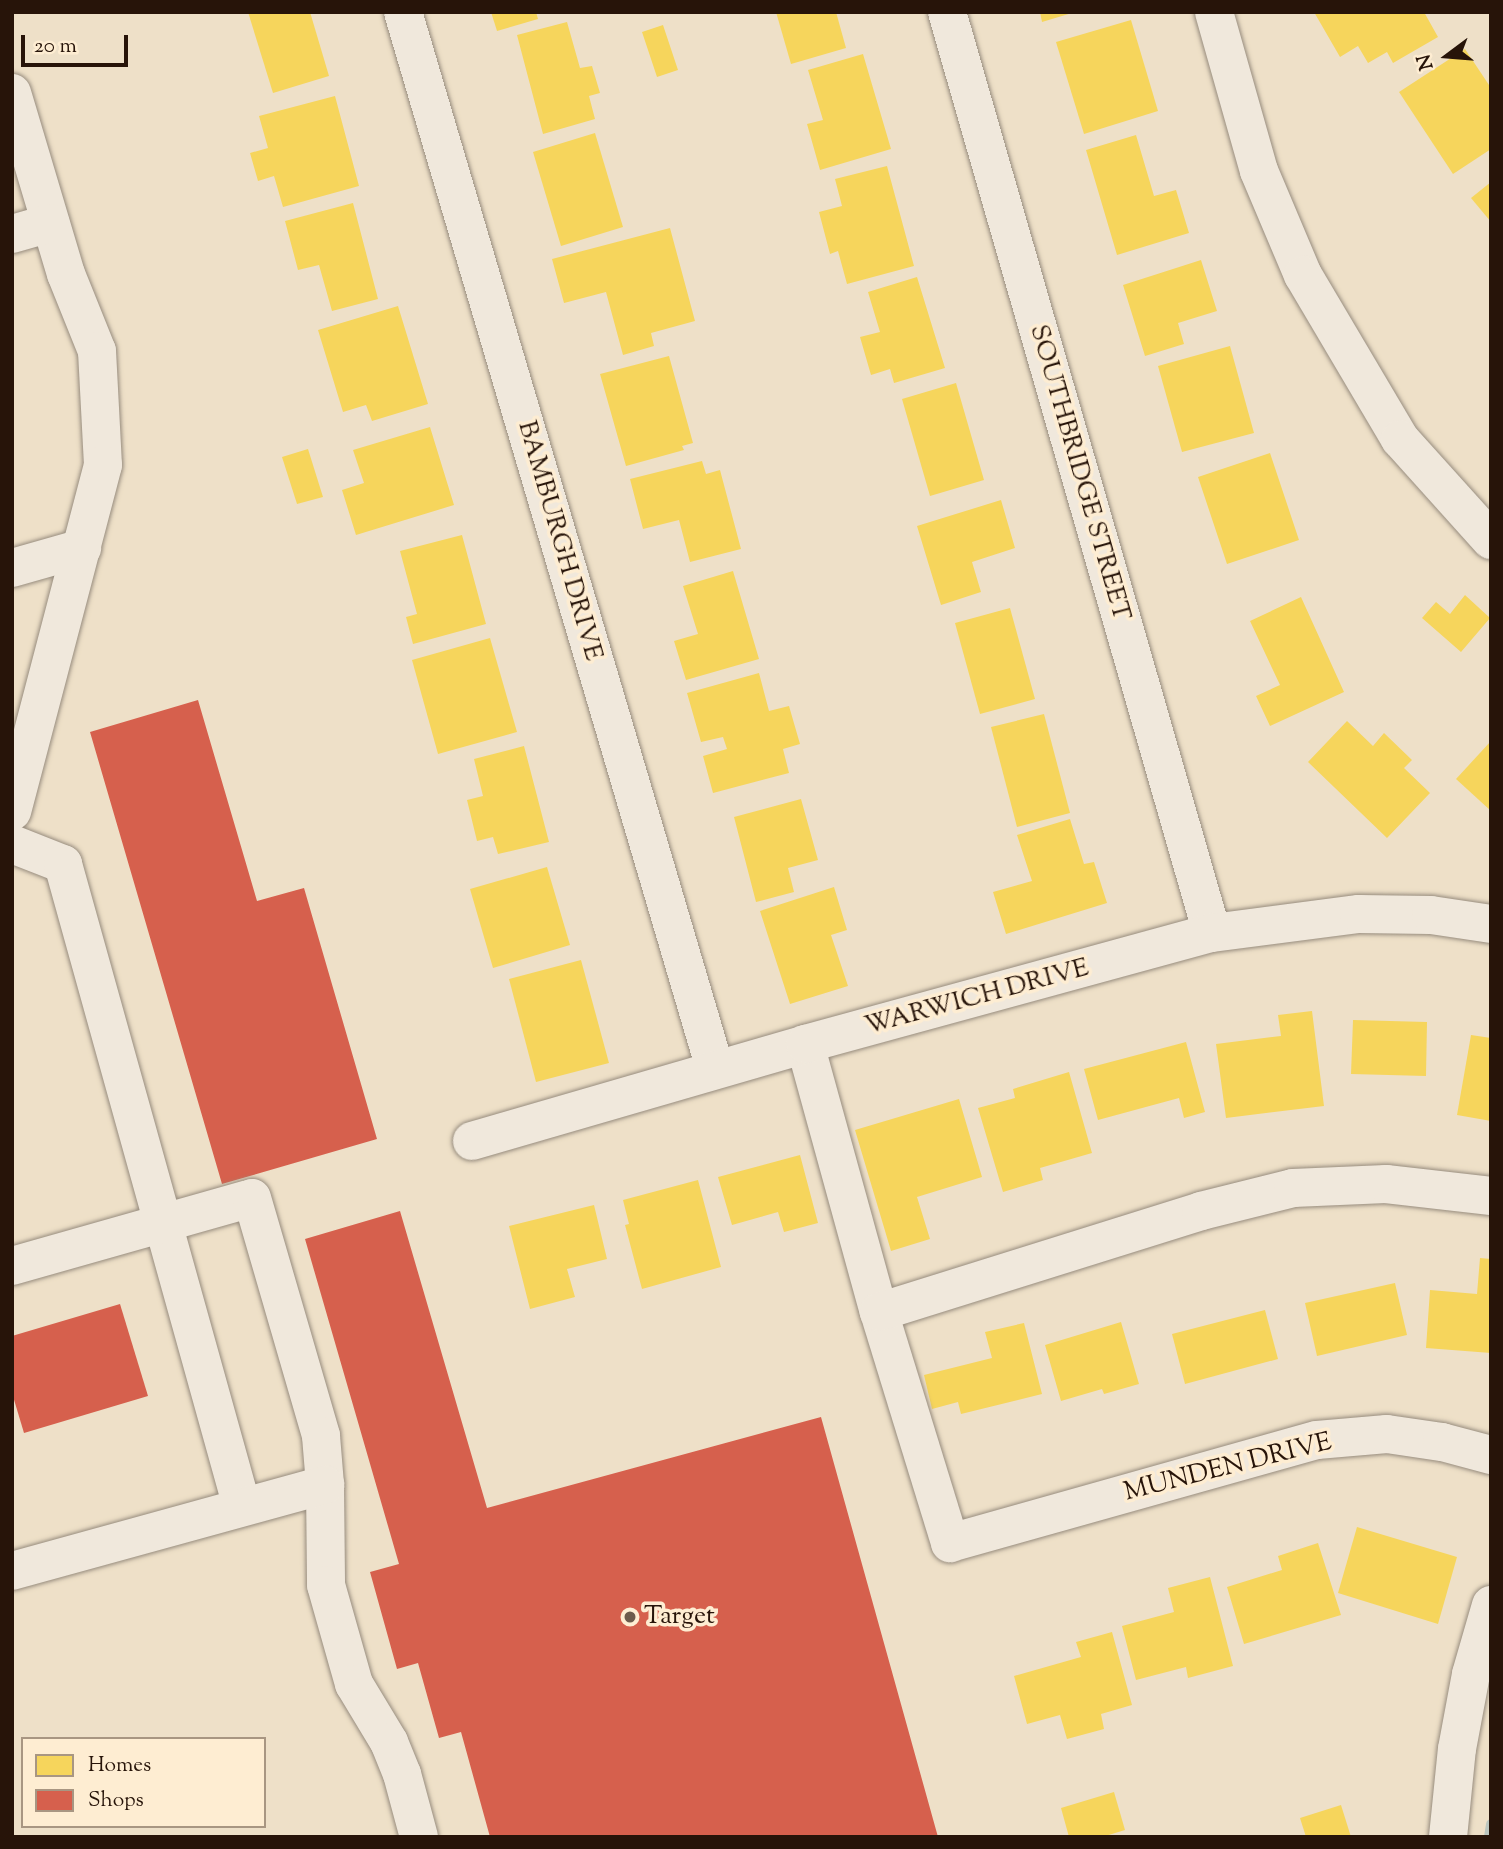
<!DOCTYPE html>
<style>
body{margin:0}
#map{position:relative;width:1503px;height:1849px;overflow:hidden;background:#eee0c8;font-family:"Sorts Mill Goudy",serif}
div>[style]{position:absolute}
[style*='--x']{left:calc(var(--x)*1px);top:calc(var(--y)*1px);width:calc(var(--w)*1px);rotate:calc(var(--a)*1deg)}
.homes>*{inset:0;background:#f6d55c}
.shops>*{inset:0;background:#d6604d}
.stream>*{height:10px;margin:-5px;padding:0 5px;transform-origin:5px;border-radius:5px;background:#bbc6bf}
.roads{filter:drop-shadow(0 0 2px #978c7e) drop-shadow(0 0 2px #978c7e)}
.minor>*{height:38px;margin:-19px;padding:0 19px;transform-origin:19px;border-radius:19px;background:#f0e8dc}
.dots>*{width:19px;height:19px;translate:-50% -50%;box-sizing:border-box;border:4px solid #feedd2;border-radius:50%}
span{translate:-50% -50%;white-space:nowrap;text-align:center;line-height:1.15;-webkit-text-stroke:7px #feedd2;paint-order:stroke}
.street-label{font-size:26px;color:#271409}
.poi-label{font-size:26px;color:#271409}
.left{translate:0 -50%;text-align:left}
.frame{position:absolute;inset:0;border:14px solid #271409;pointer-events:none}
.legend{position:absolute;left:21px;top:1737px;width:245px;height:91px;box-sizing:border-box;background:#feedd2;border:2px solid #a89682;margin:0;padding:9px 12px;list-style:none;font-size:21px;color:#271409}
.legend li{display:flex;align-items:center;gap:14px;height:35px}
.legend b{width:35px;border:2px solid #a89682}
.north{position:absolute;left:1412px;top:21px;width:70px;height:70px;-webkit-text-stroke:5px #feedd2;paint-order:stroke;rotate:254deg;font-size:19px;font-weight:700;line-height:28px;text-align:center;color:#271409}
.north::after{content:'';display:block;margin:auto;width:24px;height:32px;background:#271409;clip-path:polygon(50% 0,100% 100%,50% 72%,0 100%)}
.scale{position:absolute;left:21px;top:35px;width:107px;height:32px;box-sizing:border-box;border:4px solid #271409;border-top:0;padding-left:9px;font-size:21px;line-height:24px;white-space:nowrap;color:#271409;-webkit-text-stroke:5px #feedd2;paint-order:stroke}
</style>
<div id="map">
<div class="homes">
<div style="clip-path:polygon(248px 12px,310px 12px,329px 76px,273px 93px)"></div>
<div style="clip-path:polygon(491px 12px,536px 12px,538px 19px,497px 31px)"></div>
<div style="clip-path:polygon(776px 12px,836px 12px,846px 48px,791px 64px)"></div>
<div style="clip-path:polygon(1040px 12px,1072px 12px,1072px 13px,1042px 22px)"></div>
<div style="clip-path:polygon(1314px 12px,1424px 12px,1438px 37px,1393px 63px,1387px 52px,1368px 63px,1358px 46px,1340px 57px)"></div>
<div style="clip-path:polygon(1131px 20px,1158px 111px,1084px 134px,1056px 42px)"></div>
<div style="clip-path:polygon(567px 22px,580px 68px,592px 66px,600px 93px,589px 96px,595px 119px,543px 134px,517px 35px)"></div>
<div style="clip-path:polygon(663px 25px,678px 70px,657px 77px,642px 32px)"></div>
<div style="clip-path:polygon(1465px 49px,1491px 88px,1491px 149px,1453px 174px,1399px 92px)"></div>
<div style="clip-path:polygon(863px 54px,891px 149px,820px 170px,807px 124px,823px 120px,808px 70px)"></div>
<div style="clip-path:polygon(335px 96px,359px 186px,283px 207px,274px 176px,258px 181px,250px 153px,268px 148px,259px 116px)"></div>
<div style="clip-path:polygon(595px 133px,623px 227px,561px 246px,533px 152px)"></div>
<div style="clip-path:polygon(1136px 135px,1154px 196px,1176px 190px,1189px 233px,1117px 255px,1086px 150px)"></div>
<div style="clip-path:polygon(887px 166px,914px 266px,847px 284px,838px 251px,830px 254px,819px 212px,842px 206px,835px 179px)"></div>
<div style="clip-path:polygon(1491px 182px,1491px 222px,1471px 198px)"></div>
<div style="clip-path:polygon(353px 203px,378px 299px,332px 311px,319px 265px,298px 270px,285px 221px)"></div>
<div style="clip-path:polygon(670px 228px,695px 321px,651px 333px,654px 346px,623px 355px,606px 292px,564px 303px,552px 259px)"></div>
<div style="clip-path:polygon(1201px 260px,1217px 311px,1178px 323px,1184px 344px,1145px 356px,1123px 285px)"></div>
<div style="clip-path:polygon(917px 277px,945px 368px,894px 383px,890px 369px,871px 375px,860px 337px,880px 332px,868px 292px)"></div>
<div style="clip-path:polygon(398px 306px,428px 404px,372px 421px,366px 405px,343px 412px,318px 330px)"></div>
<div style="clip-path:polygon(1230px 346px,1254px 433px,1182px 452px,1158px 366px)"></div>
<div style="clip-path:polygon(669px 356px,693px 443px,682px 446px,684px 450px,626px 466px,600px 374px)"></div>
<div style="clip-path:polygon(956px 383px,984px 480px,930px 496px,902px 399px)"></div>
<div style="clip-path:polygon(430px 427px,454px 505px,356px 535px,342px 490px,364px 483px,353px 450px)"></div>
<div style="clip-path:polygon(308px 449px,323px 497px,297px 504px,282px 457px)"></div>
<div style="clip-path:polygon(1270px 453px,1299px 540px,1227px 564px,1198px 477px)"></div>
<div style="clip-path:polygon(702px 461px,706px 474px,720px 470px,741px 549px,690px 562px,679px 520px,643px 529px,630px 479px)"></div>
<div style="clip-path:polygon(1001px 500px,1015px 548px,972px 562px,981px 592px,941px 605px,917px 526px)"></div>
<div style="clip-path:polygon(462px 535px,486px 624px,413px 644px,406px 617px,417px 614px,400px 551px)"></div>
<div style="clip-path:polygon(733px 571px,759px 659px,686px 680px,674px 641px,698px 634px,683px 586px)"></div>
<div style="clip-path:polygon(1465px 595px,1490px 618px,1461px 652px,1422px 618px,1436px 602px,1450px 614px)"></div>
<div style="clip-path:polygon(1301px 597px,1344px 692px,1270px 726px,1256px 696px,1280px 685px,1250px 621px)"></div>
<div style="clip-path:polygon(1010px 608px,1035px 699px,980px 714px,955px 623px)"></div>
<div style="clip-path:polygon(490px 638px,517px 732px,438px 754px,412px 660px)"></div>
<div style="clip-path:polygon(759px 673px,769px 711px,789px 706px,800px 744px,783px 749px,789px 773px,713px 793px,703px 756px,727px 749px,723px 737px,701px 742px,687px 693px)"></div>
<div style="clip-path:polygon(1044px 714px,1070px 813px,1017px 827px,991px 727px)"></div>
<div style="clip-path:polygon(1347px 721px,1373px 746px,1384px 733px,1412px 760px,1404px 768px,1430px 793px,1387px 838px,1308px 762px)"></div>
<div style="clip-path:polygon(1491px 741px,1491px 811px,1456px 779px)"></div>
<div style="clip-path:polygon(524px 746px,549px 842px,498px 854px,493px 837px,477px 841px,467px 800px,483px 796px,474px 759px)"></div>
<div style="clip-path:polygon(801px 799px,818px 860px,788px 868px,794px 892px,756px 902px,734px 817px)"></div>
<div style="clip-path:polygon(1070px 819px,1084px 864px,1094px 862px,1107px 903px,1006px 934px,993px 892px,1032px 881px,1017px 835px)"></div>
<div style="clip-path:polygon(547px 867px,570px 945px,493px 968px,470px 889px)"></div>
<div style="clip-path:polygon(834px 887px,847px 930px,831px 935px,848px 986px,790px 1004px,760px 911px)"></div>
<div style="clip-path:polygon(581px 960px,609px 1063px,536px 1082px,509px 979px)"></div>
<div style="clip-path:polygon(1312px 1011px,1324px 1106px,1226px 1118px,1216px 1044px,1281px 1036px,1278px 1015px)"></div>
<div style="clip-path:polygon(1353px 1020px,1427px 1022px,1426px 1076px,1351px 1074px)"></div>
<div style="clip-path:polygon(1471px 1035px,1491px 1038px,1491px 1121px,1457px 1115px)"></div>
<div style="clip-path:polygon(1186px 1042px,1205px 1112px,1184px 1118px,1179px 1098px,1098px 1120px,1084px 1069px)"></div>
<div style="clip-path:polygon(1069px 1072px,1092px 1153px,1040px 1168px,1043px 1180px,1003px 1192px,978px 1108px,1015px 1098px,1013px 1089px)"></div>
<div style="clip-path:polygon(959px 1099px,982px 1177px,917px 1197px,930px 1239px,891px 1251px,855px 1130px)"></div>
<div style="clip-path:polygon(800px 1155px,818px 1223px,784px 1232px,778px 1212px,732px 1225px,718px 1177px)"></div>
<div style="clip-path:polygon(698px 1180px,721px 1267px,642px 1289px,625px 1225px,629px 1224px,623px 1200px)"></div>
<div style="clip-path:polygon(594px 1205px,607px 1259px,567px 1269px,575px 1297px,530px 1309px,509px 1226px)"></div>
<div style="clip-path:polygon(1480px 1258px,1491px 1259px,1491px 1353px,1426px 1348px,1430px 1290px,1477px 1294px)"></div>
<div style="clip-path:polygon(1395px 1283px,1407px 1335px,1317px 1356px,1305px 1303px)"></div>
<div style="clip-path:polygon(1265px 1310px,1278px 1359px,1185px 1384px,1172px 1334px)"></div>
<div style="clip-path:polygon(1121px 1322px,1139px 1384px,1104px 1394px,1102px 1389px,1061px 1401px,1045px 1345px)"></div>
<div style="clip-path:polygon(1024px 1323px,1042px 1394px,961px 1414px,958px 1402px,932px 1409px,924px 1375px,992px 1358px,985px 1332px)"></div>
<div style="clip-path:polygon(1357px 1527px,1457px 1557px,1438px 1624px,1338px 1593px)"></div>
<div style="clip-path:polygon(1318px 1543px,1341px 1615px,1244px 1644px,1227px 1587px,1282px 1570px,1278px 1556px)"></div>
<div style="clip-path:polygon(1210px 1577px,1233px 1666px,1188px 1678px,1186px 1667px,1136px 1680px,1122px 1626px,1174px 1612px,1168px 1588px)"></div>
<div style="clip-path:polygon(1112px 1632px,1132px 1705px,1101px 1714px,1104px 1729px,1067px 1739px,1060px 1715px,1027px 1724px,1014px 1676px,1081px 1657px,1076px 1642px)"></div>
<div style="clip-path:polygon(1114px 1792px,1125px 1830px,1102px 1837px,1069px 1837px,1061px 1808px)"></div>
<div style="clip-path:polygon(1341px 1805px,1351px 1837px,1306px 1837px,1300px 1818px)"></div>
</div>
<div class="shops">
<div style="clip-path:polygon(198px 700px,257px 901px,304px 888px,377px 1139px,222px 1184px,90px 732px)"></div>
<div style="clip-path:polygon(400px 1211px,487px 1508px,821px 1417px,938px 1837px,490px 1837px,461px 1732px,439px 1738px,418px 1663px,397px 1669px,370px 1572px,399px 1564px,305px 1239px)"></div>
<div style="clip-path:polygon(120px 1304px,148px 1396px,24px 1433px,12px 1393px,12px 1336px)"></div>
</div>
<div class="stream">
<div style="--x:1489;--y:1837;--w:13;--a:-81"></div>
</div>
<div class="roads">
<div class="minor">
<div style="--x:403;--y:12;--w:1102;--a:73.55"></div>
<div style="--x:947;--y:12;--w:958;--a:73.95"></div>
<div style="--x:1214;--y:12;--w:165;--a:74.2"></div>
<div style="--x:1259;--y:171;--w:113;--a:67.1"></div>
<div style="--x:1303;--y:275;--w:191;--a:59.4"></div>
<div style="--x:1400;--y:439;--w:136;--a:48"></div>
<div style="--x:12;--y:93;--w:189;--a:73.4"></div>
<div style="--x:66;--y:274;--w:83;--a:68.1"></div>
<div style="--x:97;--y:351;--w:114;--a:87"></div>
<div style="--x:103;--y:465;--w:358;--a:104.7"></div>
<div style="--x:12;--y:234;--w:40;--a:-16"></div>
<div style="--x:12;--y:568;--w:73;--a:-15.9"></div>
<div style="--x:12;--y:844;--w:55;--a:21.4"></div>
<div style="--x:63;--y:864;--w:667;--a:74.44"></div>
<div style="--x:805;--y:1044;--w:278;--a:74.6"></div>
<div style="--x:879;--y:1312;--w:242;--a:72.9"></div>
<div style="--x:950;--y:1543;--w:381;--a:-15.7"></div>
<div style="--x:1317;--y:1440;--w:70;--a:-4.9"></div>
<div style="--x:1387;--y:1434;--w:56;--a:8.3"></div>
<div style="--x:1442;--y:1442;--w:51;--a:14.9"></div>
<div style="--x:472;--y:1141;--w:347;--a:-16.2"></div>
<div style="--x:805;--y:1044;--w:422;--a:-15.3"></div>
<div style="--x:1212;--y:933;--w:148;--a:-7.4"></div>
<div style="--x:1359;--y:914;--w:72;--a:0.8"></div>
<div style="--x:1431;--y:915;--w:61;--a:8.5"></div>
<div style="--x:12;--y:1266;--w:249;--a:-15.8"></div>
<div style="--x:252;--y:1198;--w:248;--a:73.8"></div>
<div style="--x:321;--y:1436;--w:49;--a:85.3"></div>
<div style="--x:325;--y:1485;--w:100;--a:89.4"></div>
<div style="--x:326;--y:1585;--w:103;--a:74.2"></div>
<div style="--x:354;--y:1684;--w:68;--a:58.9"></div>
<div style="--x:389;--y:1742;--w:35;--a:68"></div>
<div style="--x:402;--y:1774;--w:65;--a:74.9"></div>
<div style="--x:879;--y:1312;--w:337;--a:-17.4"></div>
<div style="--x:1201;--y:1211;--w:95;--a:-14"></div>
<div style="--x:1293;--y:1188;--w:93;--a:-2.5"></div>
<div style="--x:1386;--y:1184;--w:106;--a:6.5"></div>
<div style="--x:12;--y:1571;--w:325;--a:-15.4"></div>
<div style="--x:1448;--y:1837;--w:88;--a:-84.2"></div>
<div style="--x:1457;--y:1749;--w:76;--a:-79.4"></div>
<div style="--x:1471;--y:1674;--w:72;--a:-73.8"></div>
</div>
</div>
<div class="dots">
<div style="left:630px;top:1617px;background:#6d5b4c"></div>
</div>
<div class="street-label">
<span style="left:1079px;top:473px;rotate:74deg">SOUTHBRIDGE STREET</span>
<span style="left:559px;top:541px;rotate:74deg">BAMBURGH DRIVE</span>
<span style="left:977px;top:998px;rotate:-15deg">WARWICH DRIVE</span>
<span style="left:1228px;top:1468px;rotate:-14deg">MUNDEN DRIVE</span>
</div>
<div class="poi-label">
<span class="left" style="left:644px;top:1617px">Target</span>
</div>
<div class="frame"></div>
<ul class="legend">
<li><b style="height:19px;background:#f6d55c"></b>Homes</li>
<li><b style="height:19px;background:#d6604d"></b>Shops</li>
</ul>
<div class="north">N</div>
<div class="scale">20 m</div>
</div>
